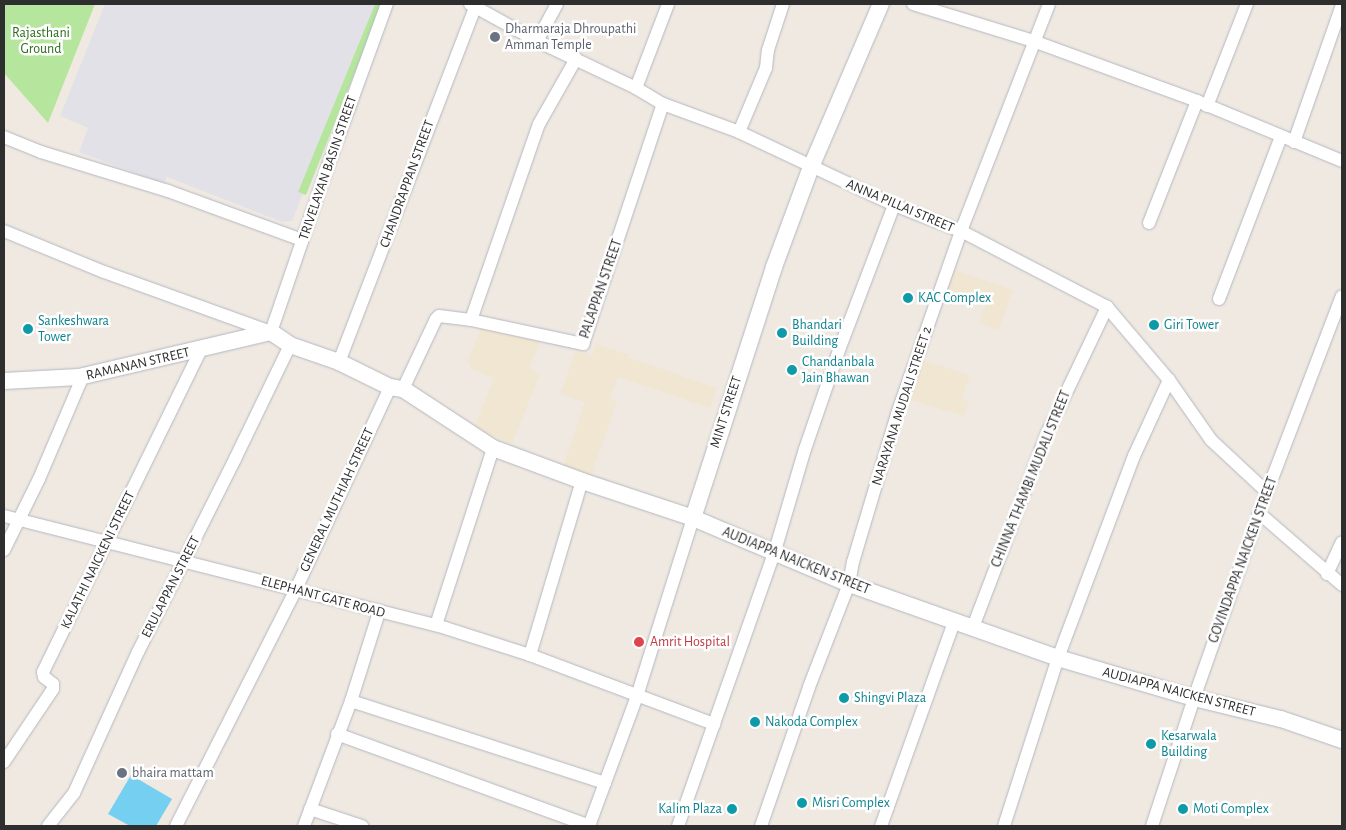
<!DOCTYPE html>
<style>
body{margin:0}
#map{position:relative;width:1346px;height:830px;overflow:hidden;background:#efe9e1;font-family:"Alegreya Sans",sans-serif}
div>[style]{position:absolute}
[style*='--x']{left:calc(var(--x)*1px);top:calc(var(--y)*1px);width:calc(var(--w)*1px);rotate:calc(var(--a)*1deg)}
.industrial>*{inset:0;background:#e3e1e8}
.education>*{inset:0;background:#f0e6d1}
.green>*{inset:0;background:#b6e59e}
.water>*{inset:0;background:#75cff0}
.roads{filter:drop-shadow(0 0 1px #b4b7c1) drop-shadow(0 0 1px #b4b7c1)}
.minor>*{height:12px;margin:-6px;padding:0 6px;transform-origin:6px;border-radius:6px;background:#fff}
.tertiary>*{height:16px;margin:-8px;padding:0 8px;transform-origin:8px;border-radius:8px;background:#fff}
.dots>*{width:14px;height:14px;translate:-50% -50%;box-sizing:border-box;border:2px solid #fff;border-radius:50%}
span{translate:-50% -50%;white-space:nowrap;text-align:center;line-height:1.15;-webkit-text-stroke:5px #fff;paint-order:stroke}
.worship-label{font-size:14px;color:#5b616d}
.left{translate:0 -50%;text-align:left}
.park-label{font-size:14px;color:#2c6e1b}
.street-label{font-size:14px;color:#2e2e2e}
.culture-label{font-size:14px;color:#0d838f}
.right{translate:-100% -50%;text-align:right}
.health-label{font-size:14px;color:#be3a42}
.frame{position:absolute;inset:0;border:5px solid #2e2e2e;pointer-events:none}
</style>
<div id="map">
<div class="industrial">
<div style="clip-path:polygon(105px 4px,375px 4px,298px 192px,303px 194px,292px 221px,282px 222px,167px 177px,164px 184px,79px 152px,88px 128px,60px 116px)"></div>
</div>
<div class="education">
<div style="clip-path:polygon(951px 269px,1013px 290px,999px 330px,979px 323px,987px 301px,973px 296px,971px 300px,943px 290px)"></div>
<div style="clip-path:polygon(483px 326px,541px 339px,529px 369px,540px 374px,512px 444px,474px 428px,494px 378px,470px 368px,471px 364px,467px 362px)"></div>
<div style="clip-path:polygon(596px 344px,630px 355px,629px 358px,717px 388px,710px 408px,618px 377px,610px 398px,617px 401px,591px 476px,563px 466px,585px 402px,560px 394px,576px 351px,592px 356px)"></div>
<div style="clip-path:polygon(920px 360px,970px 375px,962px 399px,969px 402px,964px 416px,908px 399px)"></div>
</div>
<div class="green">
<div style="clip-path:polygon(4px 4px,95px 4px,48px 123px,4px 73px)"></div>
<div style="clip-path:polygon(375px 4px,382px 4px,306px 195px,298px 192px)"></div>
</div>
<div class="water">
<div style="clip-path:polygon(131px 775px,172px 799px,156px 826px,130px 826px,108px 814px)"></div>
</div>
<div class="roads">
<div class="minor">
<div style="--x:470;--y:4;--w:77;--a:28.9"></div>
<div style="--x:537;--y:41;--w:110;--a:25.4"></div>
<div style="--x:636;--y:88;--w:31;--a:31"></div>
<div style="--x:663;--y:104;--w:81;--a:20.2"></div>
<div style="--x:739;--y:132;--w:171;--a:25.2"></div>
<div style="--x:894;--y:205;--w:72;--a:21.2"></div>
<div style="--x:961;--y:231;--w:165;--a:27.5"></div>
<div style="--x:1107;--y:307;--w:96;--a:49.7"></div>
<div style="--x:1169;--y:380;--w:73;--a:55"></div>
<div style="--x:1211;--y:440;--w:76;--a:42.9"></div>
<div style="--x:913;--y:4;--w:126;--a:17.1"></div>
<div style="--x:1033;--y:41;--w:175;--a:20.1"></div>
<div style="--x:1197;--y:101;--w:157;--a:22.5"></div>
<div style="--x:537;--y:41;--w:42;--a:-61.6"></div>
<div style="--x:636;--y:88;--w:90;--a:-69.1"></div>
<div style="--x:1207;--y:106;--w:110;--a:-68.6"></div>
<div style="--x:739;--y:132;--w:69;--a:-67.1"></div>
<div style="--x:766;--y:68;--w:18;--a:-84"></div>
<div style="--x:768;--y:50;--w:48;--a:-71.9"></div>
<div style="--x:4;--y:137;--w:40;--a:22"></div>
<div style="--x:41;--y:152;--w:133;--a:17.1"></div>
<div style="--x:168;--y:191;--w:143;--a:20.1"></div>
<div style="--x:1294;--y:142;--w:145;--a:-70.7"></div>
<div style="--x:1149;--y:223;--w:131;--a:-68.5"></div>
<div style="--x:4;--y:231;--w:108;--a:22.3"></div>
<div style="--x:104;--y:272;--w:177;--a:19.8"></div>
<div style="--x:271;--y:332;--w:167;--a:-71.1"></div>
<div style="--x:325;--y:174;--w:181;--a:-70"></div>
<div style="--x:1219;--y:299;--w:173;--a:-69.1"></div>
<div style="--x:471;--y:320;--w:207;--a:-70.9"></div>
<div style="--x:539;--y:124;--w:75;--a:-60.4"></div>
<div style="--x:339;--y:362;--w:381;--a:-69"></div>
<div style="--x:403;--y:389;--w:77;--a:-64.8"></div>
<div style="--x:436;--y:319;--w:4;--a:-45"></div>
<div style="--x:439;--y:316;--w:32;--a:7"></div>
<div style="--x:471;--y:320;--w:115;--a:12.1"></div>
<div style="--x:583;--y:344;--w:253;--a:-71.6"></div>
<div style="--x:1259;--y:513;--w:110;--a:40.9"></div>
<div style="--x:4;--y:516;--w:446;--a:14.2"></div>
<div style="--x:436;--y:625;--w:99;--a:17.7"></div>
<div style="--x:530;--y:655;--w:197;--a:20.6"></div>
<div style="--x:4;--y:550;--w:79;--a:-63.8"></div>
<div style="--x:39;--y:479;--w:112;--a:-66.9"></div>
<div style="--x:1327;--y:574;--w:35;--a:-65"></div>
<div style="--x:436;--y:625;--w:186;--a:-72.1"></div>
<div style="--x:973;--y:627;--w:208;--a:-69.1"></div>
<div style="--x:1047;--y:433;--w:140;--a:-64.5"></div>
<div style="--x:530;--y:655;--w:182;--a:-73.4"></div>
<div style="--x:351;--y:701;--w:267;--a:17.9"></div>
<div style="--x:337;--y:734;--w:269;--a:20"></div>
<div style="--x:4;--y:762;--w:88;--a:-56.1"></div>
<div style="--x:53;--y:689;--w:5;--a:-90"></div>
<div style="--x:53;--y:684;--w:11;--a:-142"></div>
<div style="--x:44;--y:677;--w:5;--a:-101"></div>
<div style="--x:43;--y:672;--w:360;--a:-63.9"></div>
<div style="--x:310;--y:809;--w:55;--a:18.1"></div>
<div style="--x:48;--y:826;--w:42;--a:-51.8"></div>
<div style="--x:74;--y:793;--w:155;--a:-65.6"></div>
<div style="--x:138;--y:652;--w:216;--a:-63.3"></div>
<div style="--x:235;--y:459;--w:127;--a:-64.2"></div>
<div style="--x:176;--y:826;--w:266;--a:-63.1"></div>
<div style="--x:296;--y:589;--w:223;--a:-65"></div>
<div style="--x:304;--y:826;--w:134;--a:-69.4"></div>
<div style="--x:351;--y:701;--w:93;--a:-72.5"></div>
<div style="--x:589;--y:826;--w:139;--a:-69.7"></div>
<div style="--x:637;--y:696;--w:187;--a:-72.5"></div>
<div style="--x:678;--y:826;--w:288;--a:-70.6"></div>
<div style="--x:774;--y:554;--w:109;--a:-73.6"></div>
<div style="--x:805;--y:449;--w:105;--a:-71"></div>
<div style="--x:839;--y:350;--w:155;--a:-69.2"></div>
<div style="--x:761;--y:826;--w:147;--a:-70.9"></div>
<div style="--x:809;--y:687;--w:110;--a:-68.8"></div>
<div style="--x:849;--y:584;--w:22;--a:-80"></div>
<div style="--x:853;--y:562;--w:154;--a:-73.4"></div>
<div style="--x:897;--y:414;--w:194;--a:-70.7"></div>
<div style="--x:961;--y:231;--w:243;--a:-68.8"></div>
<div style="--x:881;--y:826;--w:217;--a:-70.3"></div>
<div style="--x:1004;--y:826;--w:176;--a:-72.2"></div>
<div style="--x:1058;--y:658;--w:216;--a:-69.4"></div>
<div style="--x:1134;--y:456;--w:84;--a:-65.3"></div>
<div style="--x:1152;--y:826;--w:135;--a:-71.8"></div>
<div style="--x:1194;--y:698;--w:196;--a:-70.6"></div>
<div style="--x:1259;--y:513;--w:232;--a:-69.1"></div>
</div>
<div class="tertiary">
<div style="--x:4;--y:381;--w:75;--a:-3.1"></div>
<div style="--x:79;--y:377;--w:197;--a:-13.2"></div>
<div style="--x:271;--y:332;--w:23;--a:34"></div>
<div style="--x:290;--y:345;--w:52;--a:19.1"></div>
<div style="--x:339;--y:362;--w:57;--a:26.1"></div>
<div style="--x:390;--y:387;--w:13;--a:9"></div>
<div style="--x:403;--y:389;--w:108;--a:33.2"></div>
<div style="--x:493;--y:448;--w:95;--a:20.3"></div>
<div style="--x:582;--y:481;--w:117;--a:18.4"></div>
<div style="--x:693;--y:518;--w:169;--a:22.9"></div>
<div style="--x:849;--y:584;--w:222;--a:19.5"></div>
<div style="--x:1058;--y:658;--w:142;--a:16.4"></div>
<div style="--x:1194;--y:698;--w:89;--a:13.6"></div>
<div style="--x:1281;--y:719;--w:65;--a:19"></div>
<div style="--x:693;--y:518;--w:264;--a:-72.1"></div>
<div style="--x:774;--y:267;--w:107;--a:-69.7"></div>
<div style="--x:811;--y:167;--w:177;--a:-66.8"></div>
</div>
</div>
<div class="dots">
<div style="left:495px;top:37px;background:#6b7280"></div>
<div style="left:908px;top:298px;background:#0f9aa8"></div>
<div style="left:1154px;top:325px;background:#0f9aa8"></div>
<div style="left:28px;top:329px;background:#0f9aa8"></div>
<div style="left:782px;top:333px;background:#0f9aa8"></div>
<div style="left:792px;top:370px;background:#0f9aa8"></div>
<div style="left:639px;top:642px;background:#e0444e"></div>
<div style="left:844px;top:698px;background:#0f9aa8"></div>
<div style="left:755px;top:722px;background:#0f9aa8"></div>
<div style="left:1151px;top:744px;background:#0f9aa8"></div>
<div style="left:122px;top:773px;background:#6b7280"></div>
<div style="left:802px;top:803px;background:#0f9aa8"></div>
<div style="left:732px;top:809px;background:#0f9aa8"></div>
<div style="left:1183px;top:809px;background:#0f9aa8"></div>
</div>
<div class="worship-label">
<span class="left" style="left:505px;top:37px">Dharmaraja Dhroupathi<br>Amman Temple</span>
<span class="left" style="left:132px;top:773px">bhaira mattam</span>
</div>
<div class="park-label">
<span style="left:41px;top:41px">Rajasthani<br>Ground</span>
</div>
<div class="street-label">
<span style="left:328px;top:168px;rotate:-71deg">TRIVELAYAN BASIN STREET</span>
<span style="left:407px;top:184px;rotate:-70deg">CHANDRAPPAN STREET</span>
<span style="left:900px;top:206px;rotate:23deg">ANNA PILLAI STREET</span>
<span style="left:601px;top:289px;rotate:-71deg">PALAPPAN STREET</span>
<span style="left:138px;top:364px;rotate:-13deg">RAMANAN STREET</span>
<span style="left:902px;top:406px;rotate:-72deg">NARAYANA MUDALI STREET 2</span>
<span style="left:726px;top:412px;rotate:-72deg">MINT STREET</span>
<span style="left:1031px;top:479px;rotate:-68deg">CHINNA THAMBI MUDALI STREET</span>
<span style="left:337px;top:500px;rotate:-65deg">GENERAL MUTHIAH STREET</span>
<span style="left:98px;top:560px;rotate:-64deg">KALATHI NAICKENI STREET</span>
<span style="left:1243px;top:560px;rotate:-70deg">GOVINDAPPA NAICKEN STREET</span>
<span style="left:796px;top:561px;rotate:22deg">AUDIAPPA NAICKEN STREET</span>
<span style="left:171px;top:587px;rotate:-63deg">ERULAPPAN STREET</span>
<span style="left:323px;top:597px;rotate:15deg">ELEPHANT GATE ROAD</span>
<span style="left:1179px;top:692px;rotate:15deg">AUDIAPPA NAICKEN STREET</span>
</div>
<div class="culture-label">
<span class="left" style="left:918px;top:298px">KAC Complex</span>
<span class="left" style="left:38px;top:329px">Sankeshwara<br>Tower</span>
<span class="left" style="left:792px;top:333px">Bhandari<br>Building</span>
<span class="left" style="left:1164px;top:325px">Giri Tower</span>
<span class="left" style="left:802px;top:370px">Chandanbala<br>Jain Bhawan</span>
<span class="left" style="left:854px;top:698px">Shingvi Plaza</span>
<span class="left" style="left:765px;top:722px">Nakoda Complex</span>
<span class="left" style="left:1161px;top:744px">Kesarwala<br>Building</span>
<span class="left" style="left:812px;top:803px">Misri Complex</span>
<span class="right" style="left:722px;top:809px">Kalim Plaza</span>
<span class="left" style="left:1193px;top:809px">Moti Complex</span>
</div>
<div class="health-label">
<span class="left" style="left:650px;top:642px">Amrit Hospital</span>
</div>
<div class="frame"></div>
</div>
